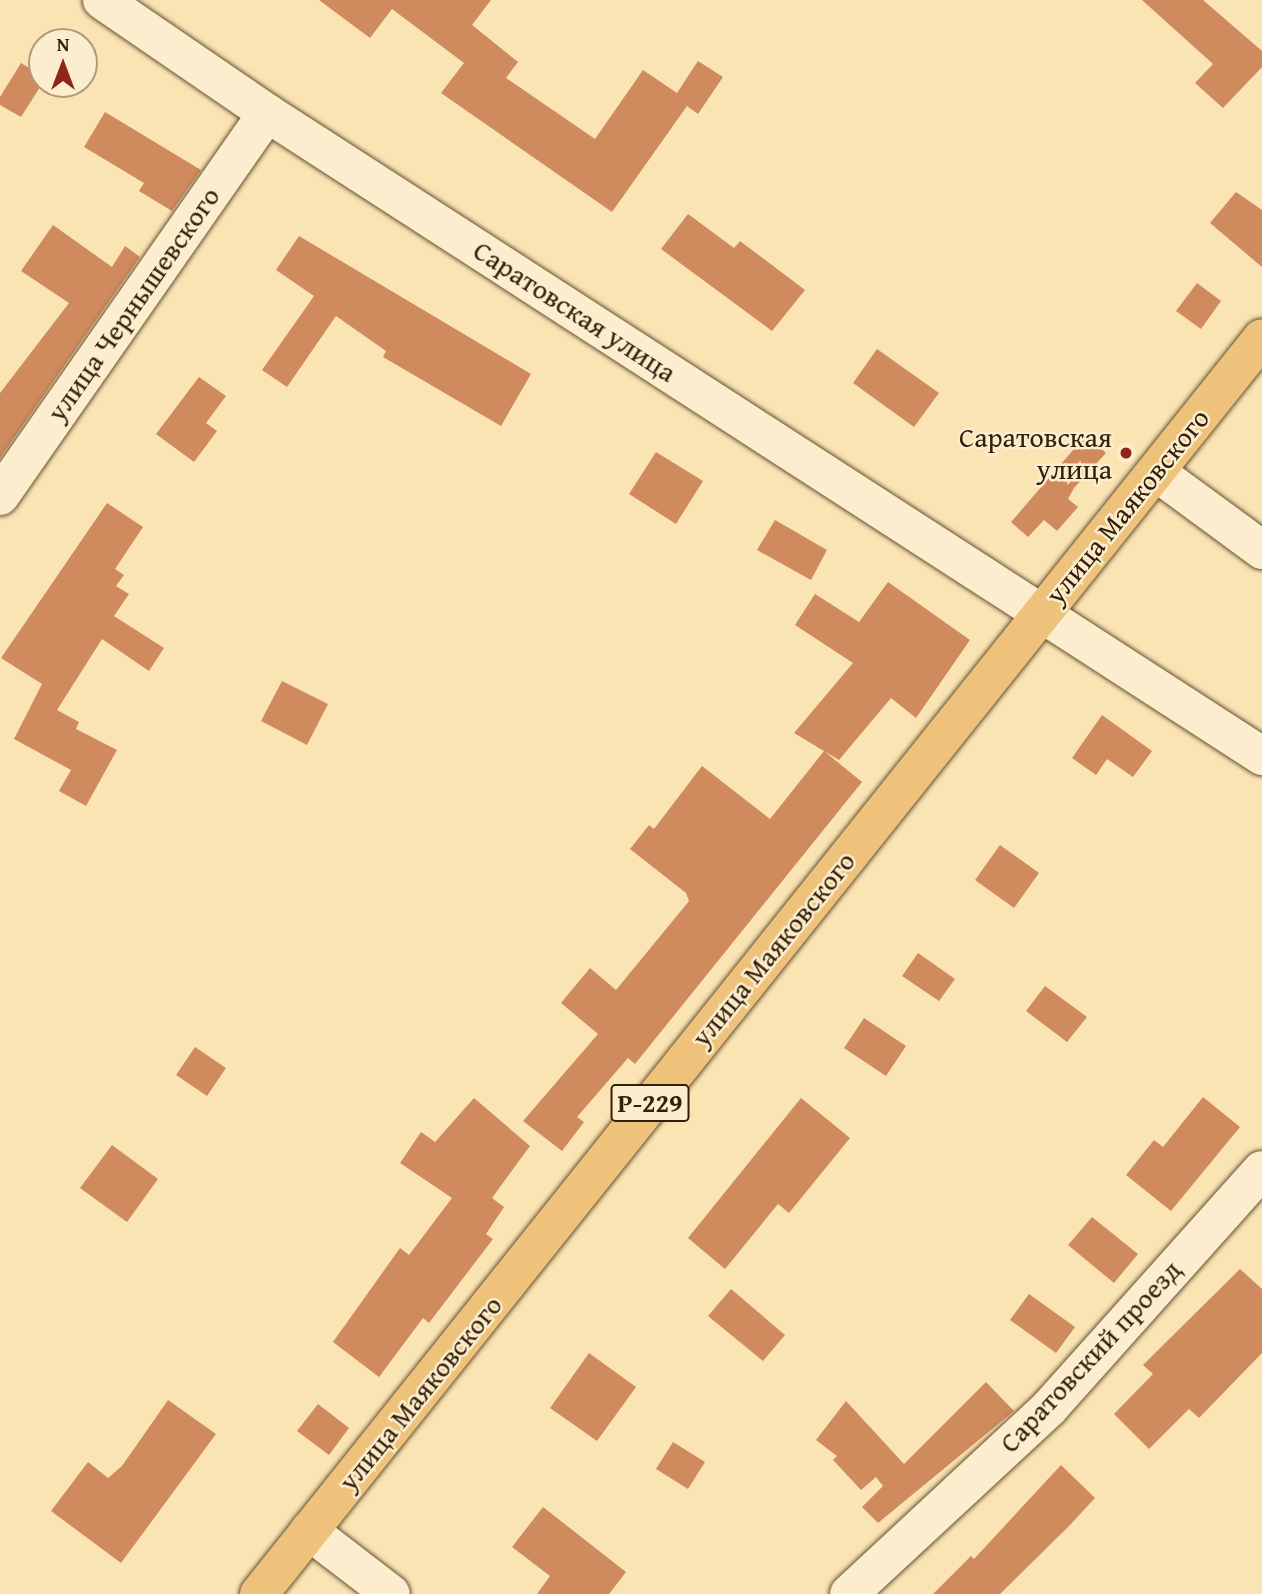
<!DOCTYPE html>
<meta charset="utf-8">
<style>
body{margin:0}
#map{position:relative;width:1262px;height:1594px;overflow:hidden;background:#fbe4b3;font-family:"Gentium Book Plus",serif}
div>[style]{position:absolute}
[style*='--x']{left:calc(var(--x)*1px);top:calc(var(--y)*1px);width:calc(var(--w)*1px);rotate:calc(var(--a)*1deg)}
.building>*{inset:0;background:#cf8a5e}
.roads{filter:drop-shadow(0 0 2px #655133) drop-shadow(0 0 2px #655133)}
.minor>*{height:38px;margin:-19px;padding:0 19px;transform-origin:19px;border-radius:19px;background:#fcedce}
.major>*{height:38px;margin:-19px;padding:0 19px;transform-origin:19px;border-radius:19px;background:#eec27a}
.dots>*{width:19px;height:19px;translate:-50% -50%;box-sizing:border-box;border:4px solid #fcedce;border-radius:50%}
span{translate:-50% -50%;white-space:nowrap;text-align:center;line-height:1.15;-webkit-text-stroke:5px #fcedce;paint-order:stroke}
.shield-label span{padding:2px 5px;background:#fcedce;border:2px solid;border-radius:5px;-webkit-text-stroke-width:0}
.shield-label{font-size:26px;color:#332008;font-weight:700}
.street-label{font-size:28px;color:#332008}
.poi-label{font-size:28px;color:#332008}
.right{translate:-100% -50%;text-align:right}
.north{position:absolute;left:28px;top:28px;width:70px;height:70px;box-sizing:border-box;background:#fcedce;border:2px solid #ac9b7f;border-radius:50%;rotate:0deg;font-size:19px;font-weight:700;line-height:28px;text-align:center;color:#332008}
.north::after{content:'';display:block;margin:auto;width:24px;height:32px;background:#8f2418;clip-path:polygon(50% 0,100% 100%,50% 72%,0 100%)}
</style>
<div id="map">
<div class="building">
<div style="clip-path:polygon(319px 0,491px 0,472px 25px,518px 62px,506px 78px,595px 139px,643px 70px,677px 93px,698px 61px,723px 77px,698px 114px,687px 106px,612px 212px,441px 93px,464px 63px,392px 9px,370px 38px)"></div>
<div style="clip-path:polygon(1142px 0,1203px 0,1262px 51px,1262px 67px,1223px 108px,1195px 83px,1213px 64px)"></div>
<div style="clip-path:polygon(21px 63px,42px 76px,42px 84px,21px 117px,0 105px,0 97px)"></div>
<div style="clip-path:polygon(105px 112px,201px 170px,172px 211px,139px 191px,144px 183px,84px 147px)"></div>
<div style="clip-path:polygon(1236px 192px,1262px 210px,1262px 267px,1210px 223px)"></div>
<div style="clip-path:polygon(688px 214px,734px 248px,740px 241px,805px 290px,772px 331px,661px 249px)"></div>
<div style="clip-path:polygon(53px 225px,112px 267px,125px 246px,140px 257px,0 458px,0 393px,69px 303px,21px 271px)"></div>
<div style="clip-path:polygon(299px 236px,531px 374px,501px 426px,383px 357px,386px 351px,336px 316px,287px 387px,262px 370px,314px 296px,276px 270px)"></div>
<div style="clip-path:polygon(1197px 283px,1221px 301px,1201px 329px,1176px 311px)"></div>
<div style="clip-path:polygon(877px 349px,939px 393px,914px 427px,853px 383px)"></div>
<div style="clip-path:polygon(199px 377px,226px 396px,206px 423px,217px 431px,194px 462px,156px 434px)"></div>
<div style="clip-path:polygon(1086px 435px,1106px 453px,1074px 488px,1068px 499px,1078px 507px,1057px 531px,1044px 520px,1028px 537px,1011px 522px)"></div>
<div style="clip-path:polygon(656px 452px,703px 481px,676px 524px,629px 494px)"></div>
<div style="clip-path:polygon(107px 503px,143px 527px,115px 569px,124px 575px,116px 586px,129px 594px,114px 616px,164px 648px,149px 671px,102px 639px,57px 710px,79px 722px,76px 729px,117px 750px,86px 806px,59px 791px,71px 770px,14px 739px,42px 684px,1px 658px)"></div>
<div style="clip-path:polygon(775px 520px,827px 550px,811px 580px,757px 550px)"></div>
<div style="clip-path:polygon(888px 582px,970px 640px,916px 718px,891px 698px,839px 760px,794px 733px,853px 663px,795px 625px,815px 594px,859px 622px)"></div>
<div style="clip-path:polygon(282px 681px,328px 704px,307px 745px,261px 721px)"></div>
<div style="clip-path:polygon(1102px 715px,1152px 751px,1133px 777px,1107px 759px,1096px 775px,1072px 758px)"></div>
<div style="clip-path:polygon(824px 751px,862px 782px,635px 1064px,628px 1058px,577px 1117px,584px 1122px,562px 1151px,523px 1121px,598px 1034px,561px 1003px,590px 968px,616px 990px,689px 901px,686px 893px,630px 849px,649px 825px,654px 829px,702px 766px,770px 819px)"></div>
<div style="clip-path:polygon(1000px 845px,1039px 873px,1014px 908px,975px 880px)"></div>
<div style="clip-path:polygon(918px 953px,955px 979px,939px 1001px,902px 976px)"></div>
<div style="clip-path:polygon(1045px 986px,1087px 1017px,1067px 1042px,1026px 1011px)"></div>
<div style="clip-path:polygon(864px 1018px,906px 1046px,886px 1076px,844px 1048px)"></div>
<div style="clip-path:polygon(195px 1047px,226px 1068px,207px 1096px,176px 1075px)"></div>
<div style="clip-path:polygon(1203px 1097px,1240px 1127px,1171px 1211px,1126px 1175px,1154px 1140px,1163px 1147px)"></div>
<div style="clip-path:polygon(474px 1098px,530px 1146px,492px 1198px,504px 1207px,486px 1234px,493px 1239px,429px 1323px,423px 1318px,379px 1377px,333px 1342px,400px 1248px,409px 1255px,452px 1198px,400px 1163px,421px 1132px,435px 1142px)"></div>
<div style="clip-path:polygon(801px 1098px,850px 1138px,789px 1213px,778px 1204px,725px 1269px,688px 1238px)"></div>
<div style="clip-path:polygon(112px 1145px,158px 1179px,127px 1222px,80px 1188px)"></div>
<div style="clip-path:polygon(1092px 1217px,1138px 1254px,1114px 1283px,1068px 1245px)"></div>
<div style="clip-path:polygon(1240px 1269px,1262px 1289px,1262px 1353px,1199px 1418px,1189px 1409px,1149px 1449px,1114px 1414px,1153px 1374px,1143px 1365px)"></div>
<div style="clip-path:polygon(731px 1289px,785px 1335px,763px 1361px,708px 1316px)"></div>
<div style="clip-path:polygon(1029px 1294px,1075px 1327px,1056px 1353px,1010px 1320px)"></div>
<div style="clip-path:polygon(589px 1353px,636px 1387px,597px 1441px,550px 1408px)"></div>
<div style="clip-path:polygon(986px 1382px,1014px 1411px,878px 1523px,862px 1507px,883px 1486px,876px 1477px,861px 1490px,833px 1460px,837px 1456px,816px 1440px,846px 1401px,904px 1464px)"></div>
<div style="clip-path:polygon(168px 1400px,216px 1434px,121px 1563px,51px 1511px,88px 1462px,108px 1478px,122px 1466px)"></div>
<div style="clip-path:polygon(318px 1404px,349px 1428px,329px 1455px,297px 1431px)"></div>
<div style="clip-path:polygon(673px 1442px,705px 1462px,688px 1489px,656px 1469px)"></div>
<div style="clip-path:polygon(1061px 1465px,1095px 1498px,1069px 1526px,1000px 1594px,933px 1594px,971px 1556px,974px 1559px)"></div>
<div style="clip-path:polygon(543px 1507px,626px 1572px,609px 1594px,537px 1594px,550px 1576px,512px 1547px)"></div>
</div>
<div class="roads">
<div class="minor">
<div style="--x:102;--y:0;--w:200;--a:34.4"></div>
<div style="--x:267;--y:113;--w:1185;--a:32.87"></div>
<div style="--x:1156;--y:472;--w:132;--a:36.3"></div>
<div style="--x:0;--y:496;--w:467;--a:-55.1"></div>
<div style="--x:309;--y:1531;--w:103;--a:37.5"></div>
<div style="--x:849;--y:1594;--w:273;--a:-42.9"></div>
<div style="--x:1049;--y:1408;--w:319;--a:-48.2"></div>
</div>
<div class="major">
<div style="--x:259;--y:1594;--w:1607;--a:-51.39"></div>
</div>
</div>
<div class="dots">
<div style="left:1126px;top:453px;background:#8f2418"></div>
</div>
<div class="shield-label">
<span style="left:650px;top:1103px">Р-229</span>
</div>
<div class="street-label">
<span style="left:133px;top:304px;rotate:-55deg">улица Чернышевского</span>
<span style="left:575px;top:311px;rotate:33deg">Саратовская улица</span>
<span style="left:1127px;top:506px;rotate:-51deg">улица Маяковского</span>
<span style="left:773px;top:949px;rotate:-51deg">улица Маяковского</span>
<span style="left:1090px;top:1356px;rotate:-47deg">Саратовский проезд</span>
<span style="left:420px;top:1393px;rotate:-51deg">улица Маяковского</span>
</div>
<div class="poi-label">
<span class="right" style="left:1112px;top:453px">Саратовская<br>улица</span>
</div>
<div class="north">N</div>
</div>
